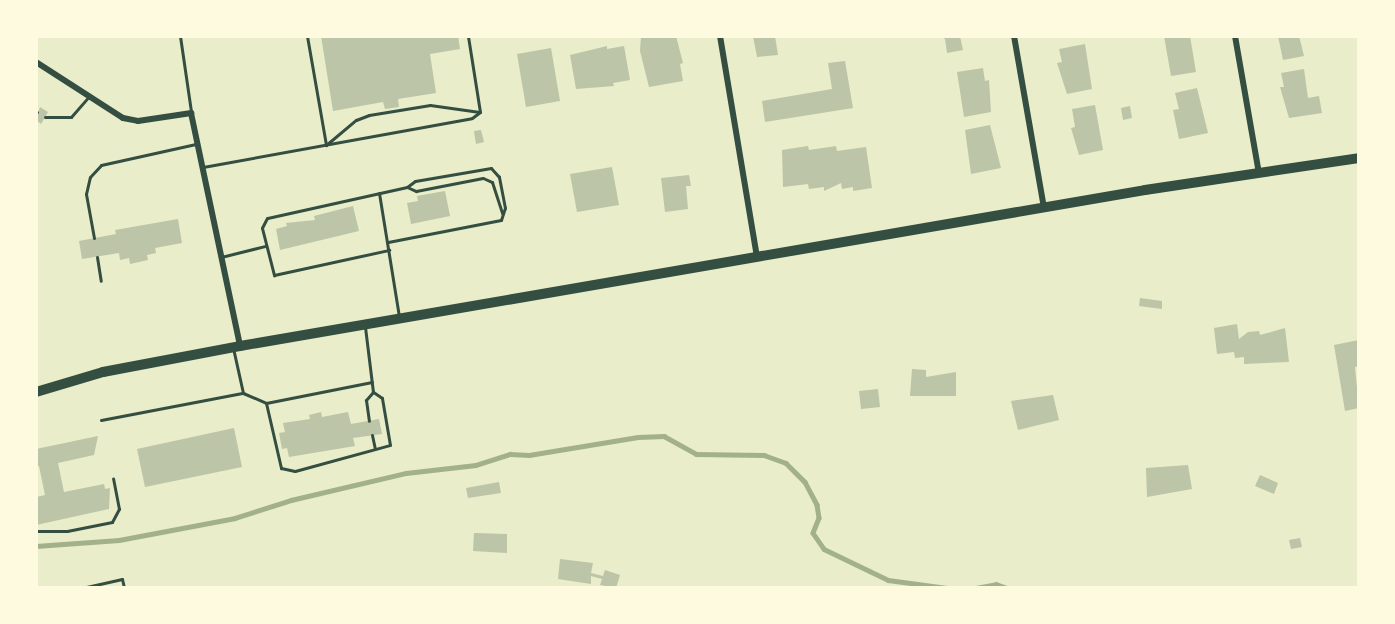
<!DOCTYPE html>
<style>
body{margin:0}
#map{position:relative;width:1395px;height:624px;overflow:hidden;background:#e9edc9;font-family:"Varela Round",sans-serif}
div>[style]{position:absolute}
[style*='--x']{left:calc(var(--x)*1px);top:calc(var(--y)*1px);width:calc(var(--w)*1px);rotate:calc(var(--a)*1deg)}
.stream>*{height:4.5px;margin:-2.25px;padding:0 2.25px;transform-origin:2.25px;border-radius:2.25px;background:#a3b18a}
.building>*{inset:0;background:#bcc5a7}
.service>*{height:3px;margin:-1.5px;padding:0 1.5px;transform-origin:1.5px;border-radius:1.5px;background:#344e41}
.minor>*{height:6px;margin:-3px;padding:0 3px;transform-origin:3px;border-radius:3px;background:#344e41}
.primary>*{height:10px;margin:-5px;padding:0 5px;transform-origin:5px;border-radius:5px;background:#344e41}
span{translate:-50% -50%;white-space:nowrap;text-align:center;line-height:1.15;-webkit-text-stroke:4.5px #fefae0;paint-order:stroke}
.frame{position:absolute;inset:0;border:38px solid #fefae0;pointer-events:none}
</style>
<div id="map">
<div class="stream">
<div style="--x:36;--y:546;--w:83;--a:-4.1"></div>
<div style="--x:119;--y:540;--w:118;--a:-10.7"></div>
<div style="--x:235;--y:518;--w:59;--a:-17.8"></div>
<div style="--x:291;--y:500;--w:118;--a:-13.2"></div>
<div style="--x:406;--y:473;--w:70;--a:-6.5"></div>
<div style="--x:476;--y:465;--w:36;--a:-18"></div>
<div style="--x:510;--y:454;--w:19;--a:3"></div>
<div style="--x:529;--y:455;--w:110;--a:-9.4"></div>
<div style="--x:638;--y:437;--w:26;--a:-2"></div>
<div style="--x:664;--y:436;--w:37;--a:29"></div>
<div style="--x:696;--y:454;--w:68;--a:0.8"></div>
<div style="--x:764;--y:455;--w:23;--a:20"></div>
<div style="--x:786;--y:463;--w:27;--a:45"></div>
<div style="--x:805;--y:482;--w:26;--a:62"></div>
<div style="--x:817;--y:505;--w:13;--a:81"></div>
<div style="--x:819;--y:518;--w:16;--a:112"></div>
<div style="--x:813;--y:533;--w:19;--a:55"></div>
<div style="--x:824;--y:549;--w:71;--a:25.8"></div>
<div style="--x:888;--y:580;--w:61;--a:7.6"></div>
<div style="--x:976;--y:588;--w:20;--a:-11"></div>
<div style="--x:996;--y:584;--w:12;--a:20"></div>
</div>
<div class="building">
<div style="clip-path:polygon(321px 36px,458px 36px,460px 49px,430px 54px,436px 93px,398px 99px,399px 107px,385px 109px,383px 102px,333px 111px)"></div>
<div style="clip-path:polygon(641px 36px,676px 36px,683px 63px,680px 64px,683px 81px,649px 87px,640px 51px)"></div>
<div style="clip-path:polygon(753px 36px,775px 36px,778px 55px,757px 57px)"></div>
<div style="clip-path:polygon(940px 36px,960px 36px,963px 50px,947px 53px,945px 39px)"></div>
<div style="clip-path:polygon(1164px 36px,1190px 36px,1196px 72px,1171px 76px)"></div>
<div style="clip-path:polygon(1278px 36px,1299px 36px,1304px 56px,1283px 60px)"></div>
<div style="clip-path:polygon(1085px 44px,1092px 89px,1067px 94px,1057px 63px,1062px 62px,1059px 49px)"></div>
<div style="clip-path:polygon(607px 46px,607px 49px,624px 46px,630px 80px,613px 83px,614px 86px,576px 89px,570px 55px)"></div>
<div style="clip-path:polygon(551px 48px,560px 101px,526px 107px,517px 54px)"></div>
<div style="clip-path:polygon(845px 61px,853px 108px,765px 122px,762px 101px,832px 89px,828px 63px)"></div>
<div style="clip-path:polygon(983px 68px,985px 81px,989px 80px,991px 112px,964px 117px,957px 72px)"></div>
<div style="clip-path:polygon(1304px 69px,1308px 98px,1319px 96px,1322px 113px,1289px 118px,1280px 87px,1284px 87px,1281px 73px)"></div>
<div style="clip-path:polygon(1197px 88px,1208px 133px,1179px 139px,1173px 110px,1179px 109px,1175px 93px)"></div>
<div style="clip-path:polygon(1095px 105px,1103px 150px,1079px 155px,1071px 128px,1075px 127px,1072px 109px)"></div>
<div style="clip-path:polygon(1130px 106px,1132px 118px,1123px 120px,1121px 108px)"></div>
<div style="clip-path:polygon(40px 107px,48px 112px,41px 124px,36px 120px)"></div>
<div style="clip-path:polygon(990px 125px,1001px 168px,971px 174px,965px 130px)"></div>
<div style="clip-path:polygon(481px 130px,484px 142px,476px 144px,474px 131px)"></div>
<div style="clip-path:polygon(808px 146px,809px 150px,836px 146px,837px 151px,866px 147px,872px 188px,853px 191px,853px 187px,842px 189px,841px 183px,824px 191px,824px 187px,809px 189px,808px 184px,783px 187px,782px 150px)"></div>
<div style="clip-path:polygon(612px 167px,619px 205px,577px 212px,570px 174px)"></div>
<div style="clip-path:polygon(689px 175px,691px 186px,686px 186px,688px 209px,665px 212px,661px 178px)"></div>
<div style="clip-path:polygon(445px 191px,450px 216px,411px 224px,407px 203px,418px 201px,417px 196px)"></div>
<div style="clip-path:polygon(353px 206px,359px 231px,280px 250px,276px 229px,287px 226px,286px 223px,315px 220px,314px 216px)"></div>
<div style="clip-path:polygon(178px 219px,182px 243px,155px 248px,156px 253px,147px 255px,148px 260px,130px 264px,129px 258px,120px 260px,119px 253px,82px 259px,79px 241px,116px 234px,115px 230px)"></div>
<div style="clip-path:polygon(1140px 298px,1162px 301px,1162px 309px,1139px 306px)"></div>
<div style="clip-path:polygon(1237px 324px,1239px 339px,1248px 332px,1259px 331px,1260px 335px,1285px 328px,1289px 362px,1244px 364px,1244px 357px,1235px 358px,1234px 352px,1217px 354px,1214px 328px)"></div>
<div style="clip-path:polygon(1359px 340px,1359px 366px,1355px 367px,1359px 408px,1345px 411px,1334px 345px)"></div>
<div style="clip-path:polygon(912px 369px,926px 370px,926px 377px,956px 372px,956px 396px,910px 396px)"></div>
<div style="clip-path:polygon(878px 389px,880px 407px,861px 409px,859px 391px)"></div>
<div style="clip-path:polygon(1053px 395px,1059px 420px,1018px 430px,1011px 401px)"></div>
<div style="clip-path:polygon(321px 412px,322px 417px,348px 412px,351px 424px,379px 419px,382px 434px,353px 438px,355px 446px,289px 457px,287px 448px,282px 449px,279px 433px,285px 432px,283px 423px,310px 419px,309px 415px)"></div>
<div style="clip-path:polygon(234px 428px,242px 467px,145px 487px,137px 449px)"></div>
<div style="clip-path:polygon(98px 436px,94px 455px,58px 463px,64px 492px,104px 484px,105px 489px,110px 488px,109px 509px,36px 525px,36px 497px,45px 495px,39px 466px,36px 467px,36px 449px)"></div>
<div style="clip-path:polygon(1188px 465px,1192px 489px,1147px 497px,1146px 468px)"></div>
<div style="clip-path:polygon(1260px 475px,1278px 483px,1274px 494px,1255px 486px)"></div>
<div style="clip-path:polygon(499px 482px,501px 493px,468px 498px,466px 488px)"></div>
<div style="clip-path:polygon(474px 533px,507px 534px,507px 553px,473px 551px)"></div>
<div style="clip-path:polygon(1300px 538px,1302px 547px,1291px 549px,1289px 540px)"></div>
<div style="clip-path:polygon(560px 559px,593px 563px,591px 573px,603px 576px,605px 570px,620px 575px,616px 588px,600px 585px,602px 579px,591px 576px,591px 584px,558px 579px)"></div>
</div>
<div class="service">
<div style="--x:180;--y:36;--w:76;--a:81.7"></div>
<div style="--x:307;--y:36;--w:111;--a:80.1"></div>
<div style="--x:326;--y:145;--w:39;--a:-40"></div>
<div style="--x:356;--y:120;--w:14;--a:-21"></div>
<div style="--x:369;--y:115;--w:62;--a:-9.3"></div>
<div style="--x:430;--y:105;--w:50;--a:8"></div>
<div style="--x:36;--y:112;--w:1;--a:0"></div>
<div style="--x:45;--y:117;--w:26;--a:0"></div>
<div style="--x:71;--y:117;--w:28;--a:-49"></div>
<div style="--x:203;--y:167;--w:273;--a:-10.3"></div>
<div style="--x:472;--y:118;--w:10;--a:-37"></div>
<div style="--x:480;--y:112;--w:77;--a:-99"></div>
<div style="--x:407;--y:187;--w:10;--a:24"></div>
<div style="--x:416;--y:191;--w:68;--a:-11"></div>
<div style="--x:483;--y:178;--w:10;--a:24"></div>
<div style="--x:492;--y:182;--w:33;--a:72"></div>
<div style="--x:379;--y:193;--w:125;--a:80.8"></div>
<div style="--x:94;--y:238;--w:45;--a:-100.3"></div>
<div style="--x:86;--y:194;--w:17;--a:-77"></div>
<div style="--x:90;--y:177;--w:16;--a:-47"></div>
<div style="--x:101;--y:165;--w:97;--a:-12.5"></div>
<div style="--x:388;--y:242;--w:115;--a:-11"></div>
<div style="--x:501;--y:220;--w:13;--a:-72"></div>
<div style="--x:505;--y:208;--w:32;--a:-101"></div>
<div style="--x:499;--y:177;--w:12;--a:-132"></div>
<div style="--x:491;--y:168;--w:77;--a:170.3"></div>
<div style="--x:415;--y:181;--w:10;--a:143"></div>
<div style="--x:407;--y:187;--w:143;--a:167.5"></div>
<div style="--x:267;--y:218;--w:11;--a:117"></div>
<div style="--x:262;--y:228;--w:49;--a:75.7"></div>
<div style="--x:274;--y:275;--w:118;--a:-12.3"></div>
<div style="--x:97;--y:257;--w:24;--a:81"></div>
<div style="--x:221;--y:257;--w:45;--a:-14"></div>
<div style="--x:365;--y:327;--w:65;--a:83"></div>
<div style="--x:373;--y:392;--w:11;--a:131"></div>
<div style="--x:366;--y:400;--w:21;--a:82"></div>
<div style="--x:243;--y:393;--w:25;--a:23"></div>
<div style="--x:266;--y:403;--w:67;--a:77"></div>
<div style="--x:281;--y:468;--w:14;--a:12"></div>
<div style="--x:295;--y:471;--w:98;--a:-15.3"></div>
<div style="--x:390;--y:445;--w:48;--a:-99.7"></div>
<div style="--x:382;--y:398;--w:11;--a:-146"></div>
<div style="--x:266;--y:403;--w:108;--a:-11.2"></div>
<div style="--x:101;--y:420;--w:145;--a:-10.8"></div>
<div style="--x:243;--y:393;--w:46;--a:-102.5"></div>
<div style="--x:372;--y:435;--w:14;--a:78"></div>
<div style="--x:36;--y:531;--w:31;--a:0"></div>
<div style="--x:67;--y:531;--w:46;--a:-11.3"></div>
<div style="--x:112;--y:522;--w:15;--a:-62"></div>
<div style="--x:119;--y:509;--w:31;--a:-101"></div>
<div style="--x:82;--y:588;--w:41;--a:-12.7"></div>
<div style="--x:122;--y:579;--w:9;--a:77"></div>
</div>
<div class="minor">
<div style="--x:720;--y:36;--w:224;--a:80.5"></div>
<div style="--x:1014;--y:36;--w:175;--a:80.1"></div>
<div style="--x:1235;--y:36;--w:139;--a:80.1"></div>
<div style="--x:36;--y:62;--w:103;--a:32.8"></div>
<div style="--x:123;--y:118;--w:15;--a:11"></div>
<div style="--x:138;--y:121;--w:54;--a:-8.6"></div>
<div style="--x:191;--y:113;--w:238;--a:78.1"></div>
</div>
<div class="primary">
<div style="--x:36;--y:392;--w:70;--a:-16.6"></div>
<div style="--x:103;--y:372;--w:139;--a:-10.7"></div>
<div style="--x:240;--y:346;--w:918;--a:-9.78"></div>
<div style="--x:1145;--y:190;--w:216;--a:-8.5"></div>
</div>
<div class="frame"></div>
</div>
